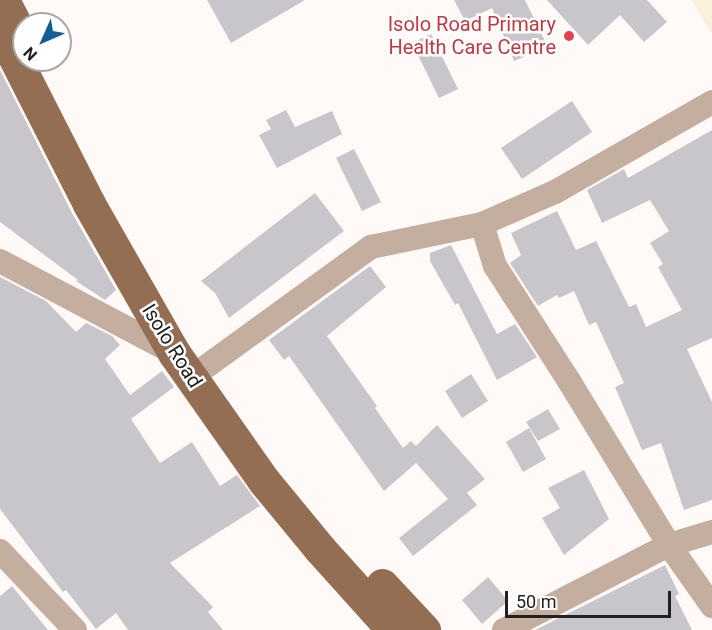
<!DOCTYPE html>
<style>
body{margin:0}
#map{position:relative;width:712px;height:630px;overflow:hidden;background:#fffaf7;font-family:Roboto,sans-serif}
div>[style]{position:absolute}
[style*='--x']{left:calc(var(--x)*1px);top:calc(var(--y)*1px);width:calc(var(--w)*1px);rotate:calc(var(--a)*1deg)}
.education>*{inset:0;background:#faf1db}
.building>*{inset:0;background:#c9c6cb}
.street>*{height:24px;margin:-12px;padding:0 12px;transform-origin:12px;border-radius:12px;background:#c4ae9f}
.primary>*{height:33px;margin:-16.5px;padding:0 16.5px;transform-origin:16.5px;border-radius:16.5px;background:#936e52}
.dots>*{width:16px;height:16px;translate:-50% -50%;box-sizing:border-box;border:3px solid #fff;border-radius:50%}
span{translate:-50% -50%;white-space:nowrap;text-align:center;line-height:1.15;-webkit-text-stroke:5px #fff;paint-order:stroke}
.health-label{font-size:20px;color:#be3a42}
.right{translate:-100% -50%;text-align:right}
.street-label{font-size:20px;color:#232120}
.north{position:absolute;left:12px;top:12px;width:60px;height:60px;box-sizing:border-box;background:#fff;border:2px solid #a7a6a6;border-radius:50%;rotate:225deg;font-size:16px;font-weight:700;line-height:24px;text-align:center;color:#232120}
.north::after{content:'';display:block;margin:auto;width:21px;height:27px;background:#125e91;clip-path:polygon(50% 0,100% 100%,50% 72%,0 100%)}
.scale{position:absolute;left:505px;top:591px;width:166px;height:27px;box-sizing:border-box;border:3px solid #232120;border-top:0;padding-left:8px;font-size:18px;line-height:21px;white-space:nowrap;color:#232120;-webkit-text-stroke:4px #fff;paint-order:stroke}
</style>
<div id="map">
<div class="education">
<div style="clip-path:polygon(691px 0,712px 0,712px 34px)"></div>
</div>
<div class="building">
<div style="clip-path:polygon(207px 0,305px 0,231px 43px)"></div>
<div style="clip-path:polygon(454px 0,525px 0,548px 47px,514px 61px,492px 8px,465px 21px)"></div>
<div style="clip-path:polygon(547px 0,647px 0,667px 22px,644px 42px,620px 15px,588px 45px)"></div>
<div style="clip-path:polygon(431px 34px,458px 89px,439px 98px,412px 43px)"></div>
<div style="clip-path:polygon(0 70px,72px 213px,116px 290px,105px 300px,76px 281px,78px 280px,0 222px)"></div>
<div style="clip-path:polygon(572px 101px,592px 132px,522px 179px,501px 148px)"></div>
<div style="clip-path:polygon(286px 110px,295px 127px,332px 111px,342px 134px,277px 168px,259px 135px,271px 129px,266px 120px)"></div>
<div style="clip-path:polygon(712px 130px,712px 338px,687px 349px,712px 402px,712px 500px,684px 510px,661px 443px,642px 450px,615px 387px,624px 383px,596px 322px,589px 325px,574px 291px,559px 298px,557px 295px,538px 306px,510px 263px,521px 255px,511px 233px,557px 211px,576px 250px,596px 241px,629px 307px,636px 304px,646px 327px,682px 310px,658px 267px,663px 264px,650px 243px,669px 231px,650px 200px,602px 223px,587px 190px,624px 169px,628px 178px)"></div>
<div style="clip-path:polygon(354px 149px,381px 202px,362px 211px,336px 158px)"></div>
<div style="clip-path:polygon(315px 193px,344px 231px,229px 318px,215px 293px,201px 281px)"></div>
<div style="clip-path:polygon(451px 245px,497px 334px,515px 324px,537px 357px,497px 380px,458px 303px,455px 305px,430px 261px,430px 253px)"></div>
<div style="clip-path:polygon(370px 266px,386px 287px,327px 336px,377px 406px,375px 408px,403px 448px,411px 441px,416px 446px,437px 425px,485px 479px,467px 493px,477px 505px,413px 556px,399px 538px,448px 499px,416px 463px,384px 491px,289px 356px,284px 360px,269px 340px)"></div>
<div style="clip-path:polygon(0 277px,46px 301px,76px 332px,86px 323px,112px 336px,120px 345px,105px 359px,130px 395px,162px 371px,174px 387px,131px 419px,160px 463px,192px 442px,220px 486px,237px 475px,260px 506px,170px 563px,213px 607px,208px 612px,223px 630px,128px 630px,116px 613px,96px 629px,66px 590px,63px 592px,0 509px)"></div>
<div style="clip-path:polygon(471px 374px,488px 401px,462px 418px,445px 391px)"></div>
<div style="clip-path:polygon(548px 409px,560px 429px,538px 441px,526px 422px)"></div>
<div style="clip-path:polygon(529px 428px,546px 459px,523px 472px,506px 442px)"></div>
<div style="clip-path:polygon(584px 470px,609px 519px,564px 555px,542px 518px,560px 508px,548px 488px)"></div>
<div style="clip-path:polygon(665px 565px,679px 594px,675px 596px,692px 630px,535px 630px)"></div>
<div style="clip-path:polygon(488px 577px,508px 601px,482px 624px,462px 600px)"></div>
<div style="clip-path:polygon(12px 586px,48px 630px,0 630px,0 596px)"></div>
</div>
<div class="street">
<div style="--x:482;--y:224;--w:44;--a:72.8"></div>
<div style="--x:495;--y:266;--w:137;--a:57.2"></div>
<div style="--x:569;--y:381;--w:192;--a:58.6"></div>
<div style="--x:669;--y:545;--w:75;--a:54.8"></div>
<div style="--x:0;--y:261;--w:197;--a:27.9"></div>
<div style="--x:207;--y:366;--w:203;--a:-36"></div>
<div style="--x:371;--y:247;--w:113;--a:-11.7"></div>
<div style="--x:482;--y:224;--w:80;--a:-23.7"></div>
<div style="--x:555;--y:192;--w:181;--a:-29.8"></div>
<div style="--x:0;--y:551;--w:109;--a:46.5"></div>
<div style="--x:504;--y:630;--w:186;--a:-27.3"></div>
<div style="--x:669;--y:545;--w:45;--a:-16.8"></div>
</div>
<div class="primary">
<div style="--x:3;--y:0;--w:46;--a:62.9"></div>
<div style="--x:0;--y:29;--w:196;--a:63"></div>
<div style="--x:89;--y:204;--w:172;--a:60.3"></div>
<div style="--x:174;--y:353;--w:156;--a:54.9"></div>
<div style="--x:264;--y:481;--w:88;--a:50.5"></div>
<div style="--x:320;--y:549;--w:109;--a:48"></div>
<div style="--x:382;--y:585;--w:62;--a:47"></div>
</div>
<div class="dots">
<div style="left:569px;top:36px;background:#e0444e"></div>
</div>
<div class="health-label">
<span class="right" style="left:556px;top:36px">Isolo Road Primary<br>Health Care Centre</span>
</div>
<div class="street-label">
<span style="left:172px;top:346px;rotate:58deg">Isolo Road</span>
</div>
<div class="north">N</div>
<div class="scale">50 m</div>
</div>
